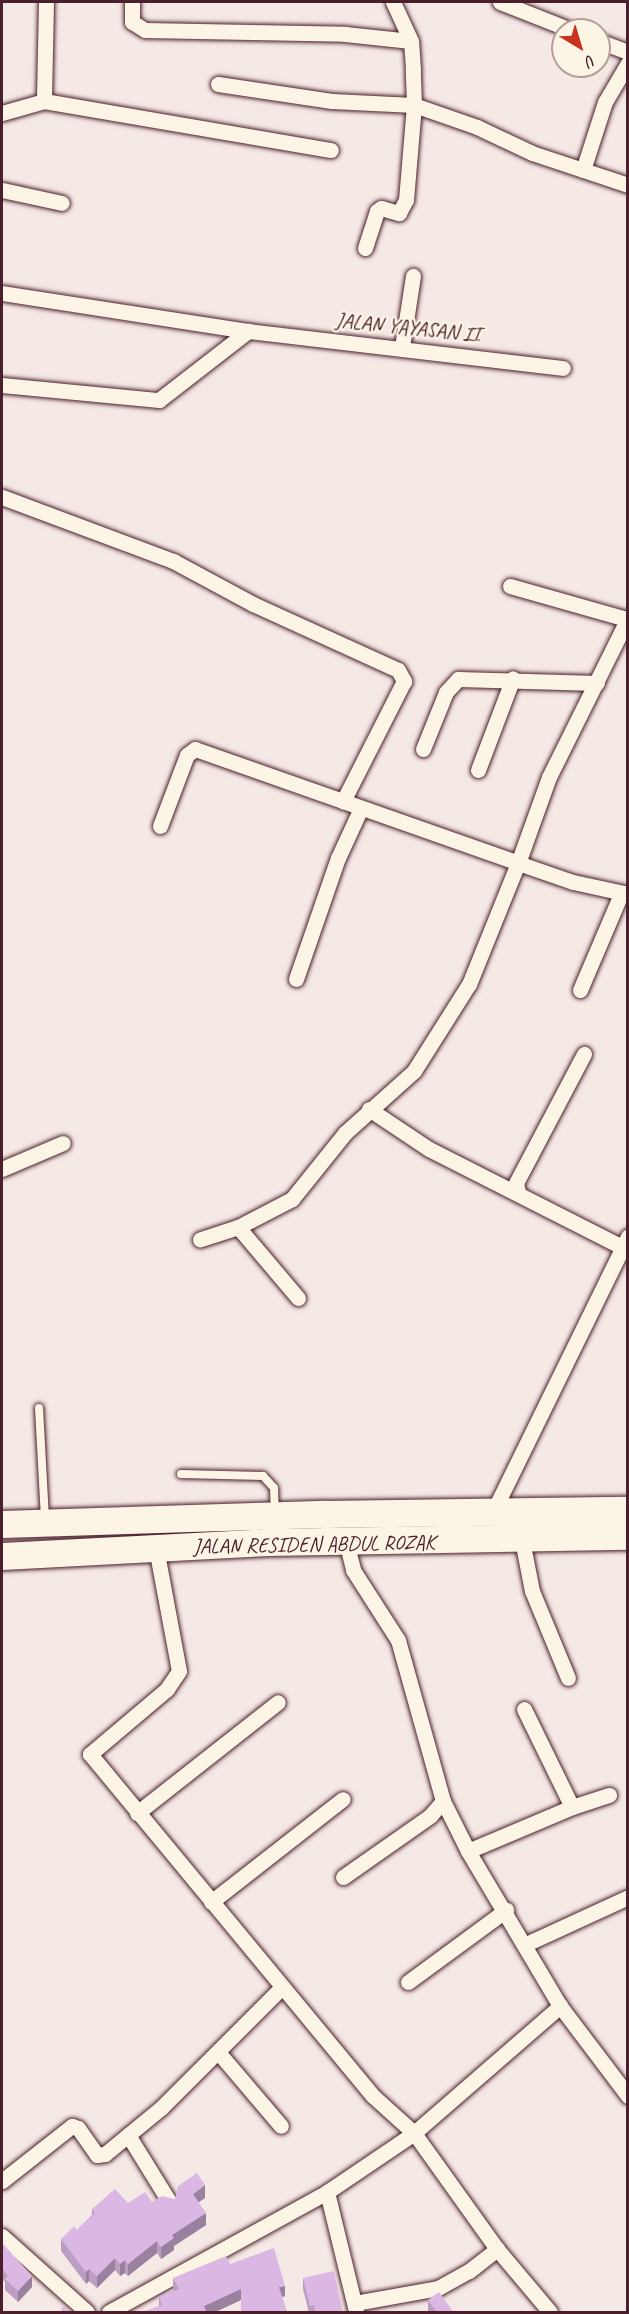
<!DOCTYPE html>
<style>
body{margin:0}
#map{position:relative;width:629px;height:2314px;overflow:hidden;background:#f5e9e5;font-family:Caveat,sans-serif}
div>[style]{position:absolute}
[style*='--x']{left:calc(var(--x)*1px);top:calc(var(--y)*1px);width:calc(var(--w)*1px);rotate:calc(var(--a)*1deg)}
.roads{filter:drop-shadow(0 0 2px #4a1f2b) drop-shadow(0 0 2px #4a1f2b)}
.lane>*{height:8px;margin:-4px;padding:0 4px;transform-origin:4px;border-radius:4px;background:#fcf5e5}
.street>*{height:15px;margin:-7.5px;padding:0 7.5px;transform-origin:7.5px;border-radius:7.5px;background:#fcf5e5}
.highway>*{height:27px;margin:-13.5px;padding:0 13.5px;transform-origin:13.5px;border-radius:13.5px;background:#fcf5e5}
.wall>*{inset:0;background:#bc9ec3}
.shaded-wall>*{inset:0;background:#99819f}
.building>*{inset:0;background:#dbb8e3}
span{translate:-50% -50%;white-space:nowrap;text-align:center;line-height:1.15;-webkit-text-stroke:4.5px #fcf5e5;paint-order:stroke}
.street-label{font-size:21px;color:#4a1f2b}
.frame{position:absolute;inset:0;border:3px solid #4a1f2b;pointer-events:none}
.north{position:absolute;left:551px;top:18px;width:60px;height:60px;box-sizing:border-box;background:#fcf5e5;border:2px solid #b59f9b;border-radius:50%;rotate:142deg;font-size:16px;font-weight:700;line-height:24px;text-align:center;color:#4a1f2b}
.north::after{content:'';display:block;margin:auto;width:21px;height:27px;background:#c8321e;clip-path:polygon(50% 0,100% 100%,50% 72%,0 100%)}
</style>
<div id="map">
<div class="roads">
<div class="lane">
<div style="--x:39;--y:1408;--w:111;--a:86.9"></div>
<div style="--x:181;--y:1474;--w:82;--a:1.4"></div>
<div style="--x:263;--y:1476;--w:16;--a:47"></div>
<div style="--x:274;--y:1488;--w:23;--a:88"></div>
</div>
<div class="street">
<div style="--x:46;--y:2;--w:99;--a:91.2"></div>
<div style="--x:44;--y:101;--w:291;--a:9.7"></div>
<div style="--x:132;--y:2;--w:20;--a:90"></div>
<div style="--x:132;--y:22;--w:15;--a:32"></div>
<div style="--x:145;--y:30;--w:200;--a:1.1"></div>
<div style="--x:345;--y:34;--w:66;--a:6.1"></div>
<div style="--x:500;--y:2;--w:76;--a:21.5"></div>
<div style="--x:599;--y:41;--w:31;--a:21"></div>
<div style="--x:218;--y:84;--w:115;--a:8.5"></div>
<div style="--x:332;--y:101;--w:82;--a:2.8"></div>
<div style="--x:414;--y:105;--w:67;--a:19.2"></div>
<div style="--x:477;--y:127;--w:61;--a:25.3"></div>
<div style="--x:532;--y:153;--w:101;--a:18.4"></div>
<div style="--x:2;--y:113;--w:44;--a:-15.9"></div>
<div style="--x:583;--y:170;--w:71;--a:-72.1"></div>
<div style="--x:605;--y:102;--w:45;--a:-59.5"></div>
<div style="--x:2;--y:190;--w:61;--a:12.2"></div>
<div style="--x:365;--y:248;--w:39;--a:-72"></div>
<div style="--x:377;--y:211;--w:5;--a:-37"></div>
<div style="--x:381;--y:208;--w:19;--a:16"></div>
<div style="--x:399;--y:213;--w:15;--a:-62"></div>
<div style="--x:406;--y:200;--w:95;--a:-85.2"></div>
<div style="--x:414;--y:105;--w:36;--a:-92"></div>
<div style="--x:413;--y:69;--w:28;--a:-94"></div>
<div style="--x:411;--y:41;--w:43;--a:-114.8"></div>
<div style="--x:2;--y:293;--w:249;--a:8.8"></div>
<div style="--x:248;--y:331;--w:317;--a:6.7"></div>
<div style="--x:402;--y:347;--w:72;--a:-81.2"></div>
<div style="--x:2;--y:385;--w:158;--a:5.5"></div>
<div style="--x:159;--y:400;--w:113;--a:-37.8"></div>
<div style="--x:2;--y:497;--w:183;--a:20.5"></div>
<div style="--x:173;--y:561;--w:91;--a:28.3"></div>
<div style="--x:253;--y:604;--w:159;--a:24.5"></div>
<div style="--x:398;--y:670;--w:13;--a:61"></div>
<div style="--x:404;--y:681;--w:135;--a:116.9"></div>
<div style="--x:510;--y:586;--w:122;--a:15.8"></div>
<div style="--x:628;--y:618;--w:178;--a:116.4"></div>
<div style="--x:549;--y:777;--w:91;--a:109.8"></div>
<div style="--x:518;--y:863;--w:58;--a:19.1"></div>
<div style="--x:573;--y:882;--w:56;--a:12.3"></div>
<div style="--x:423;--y:749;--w:61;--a:-68"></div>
<div style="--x:446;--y:692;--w:18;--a:-47"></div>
<div style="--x:458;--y:679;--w:139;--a:1.6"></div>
<div style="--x:478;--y:770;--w:98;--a:-69.2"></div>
<div style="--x:160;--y:826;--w:76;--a:-69.2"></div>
<div style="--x:187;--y:755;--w:10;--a:-37"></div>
<div style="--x:195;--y:749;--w:343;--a:19.4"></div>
<div style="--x:518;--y:863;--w:131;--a:112"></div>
<div style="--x:469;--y:984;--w:103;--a:122.3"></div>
<div style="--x:414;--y:1071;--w:93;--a:138.1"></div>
<div style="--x:345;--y:1133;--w:85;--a:128.8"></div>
<div style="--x:292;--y:1199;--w:61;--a:152.6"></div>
<div style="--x:238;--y:1227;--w:40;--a:162"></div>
<div style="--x:296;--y:979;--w:128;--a:-70.9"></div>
<div style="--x:338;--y:858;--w:55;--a:-65.3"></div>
<div style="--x:580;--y:990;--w:104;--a:-66.9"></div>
<div style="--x:369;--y:1109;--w:72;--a:33.7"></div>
<div style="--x:429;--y:1149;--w:216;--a:26.9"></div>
<div style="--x:2;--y:1169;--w:66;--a:-23.1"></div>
<div style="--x:518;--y:1192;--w:9;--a:-103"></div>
<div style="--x:516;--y:1183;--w:146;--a:-62.2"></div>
<div style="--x:238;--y:1227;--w:93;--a:49.8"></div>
<div style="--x:493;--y:1512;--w:307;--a:-63.9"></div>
<div style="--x:522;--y:1540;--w:52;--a:78.9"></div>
<div style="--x:532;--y:1591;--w:94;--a:67.5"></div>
<div style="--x:346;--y:1541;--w:30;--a:76"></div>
<div style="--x:353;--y:1570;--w:83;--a:57.3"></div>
<div style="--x:398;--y:1640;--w:167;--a:74.4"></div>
<div style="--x:443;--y:1801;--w:56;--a:63.4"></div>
<div style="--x:468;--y:1851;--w:180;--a:59.3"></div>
<div style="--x:560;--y:2006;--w:113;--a:52.9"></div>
<div style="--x:156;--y:1548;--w:125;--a:79.4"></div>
<div style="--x:179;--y:1671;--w:22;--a:124"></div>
<div style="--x:167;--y:1689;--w:101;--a:139.8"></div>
<div style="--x:90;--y:1754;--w:444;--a:50.4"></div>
<div style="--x:373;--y:2096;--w:55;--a:42.1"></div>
<div style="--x:414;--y:2133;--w:143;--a:54.4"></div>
<div style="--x:497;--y:2249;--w:82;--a:49.9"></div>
<div style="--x:572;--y:1807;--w:39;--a:-18"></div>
<div style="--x:137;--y:1813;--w:179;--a:-38.2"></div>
<div style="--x:468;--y:1851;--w:113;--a:-22.9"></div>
<div style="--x:572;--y:1807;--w:109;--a:-116.1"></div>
<div style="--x:343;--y:1877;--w:106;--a:-35"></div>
<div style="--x:430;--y:1816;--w:20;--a:-49"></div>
<div style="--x:211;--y:1902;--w:167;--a:-38"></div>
<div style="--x:526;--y:1944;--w:112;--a:-24.7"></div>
<div style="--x:408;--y:1982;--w:122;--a:-36.3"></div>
<div style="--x:218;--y:2052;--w:97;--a:49.6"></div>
<div style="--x:128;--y:2135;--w:80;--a:58.3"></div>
<div style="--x:2;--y:2181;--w:89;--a:-38.2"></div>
<div style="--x:72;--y:2126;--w:6;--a:18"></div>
<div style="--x:78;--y:2128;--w:33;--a:55"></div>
<div style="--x:97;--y:2155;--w:8;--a:-7"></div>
<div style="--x:105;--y:2154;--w:74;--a:-39.5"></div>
<div style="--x:162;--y:2107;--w:170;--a:-45"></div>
<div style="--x:327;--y:2192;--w:122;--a:76.3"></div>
<div style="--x:2;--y:2236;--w:114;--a:41.8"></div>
<div style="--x:355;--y:2303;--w:84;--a:-10.2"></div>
<div style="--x:438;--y:2288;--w:35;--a:-29"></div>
<div style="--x:469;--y:2271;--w:36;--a:-38"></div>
<div style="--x:109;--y:2312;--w:249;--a:-28.8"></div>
<div style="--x:327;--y:2192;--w:105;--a:-34.1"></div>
<div style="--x:414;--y:2133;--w:194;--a:-41"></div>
</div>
<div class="highway">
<div style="--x:2;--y:1524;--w:323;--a:-1.8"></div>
<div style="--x:325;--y:1514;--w:303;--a:-0.8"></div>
<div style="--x:2;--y:1556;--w:265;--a:-3"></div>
<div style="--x:267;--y:1542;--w:361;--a:-1"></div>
</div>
</div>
<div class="wall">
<div style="clip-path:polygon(205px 2198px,198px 2202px,206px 2225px,174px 2246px,174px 2250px,161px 2259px,157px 2253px,128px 2276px,125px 2273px,120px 2276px,115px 2270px,97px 2288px,89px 2281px,86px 2284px,61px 2251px,61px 2239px,77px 2230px,92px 2215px,92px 2209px,128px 2203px,152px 2202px,175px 2199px)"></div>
<div style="clip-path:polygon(2px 2245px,32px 2287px,18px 2302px,5px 2290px,5px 2282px,2px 2279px)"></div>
<div style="clip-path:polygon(230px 2264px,285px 2296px,282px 2297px,287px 2313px,241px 2300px,213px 2313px,141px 2313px,159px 2306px,159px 2297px,174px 2291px,173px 2288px,173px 2278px)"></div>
<div style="clip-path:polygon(303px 2278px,343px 2313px,309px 2313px,303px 2289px)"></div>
<div style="clip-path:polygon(428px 2300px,454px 2313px,429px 2313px,428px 2311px)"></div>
</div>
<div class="shaded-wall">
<div style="clip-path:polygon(205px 2185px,205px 2198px,193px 2206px,193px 2194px)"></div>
<div style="clip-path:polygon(206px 2213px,206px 2225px,174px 2246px,174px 2250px,161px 2259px,161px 2247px,172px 2235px)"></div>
<div style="clip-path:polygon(157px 2241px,157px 2253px,128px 2276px,128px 2264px)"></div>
<div style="clip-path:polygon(115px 2258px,115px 2270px,97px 2288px,97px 2276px)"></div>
<div style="clip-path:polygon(125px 2260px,125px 2273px,120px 2276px,120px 2264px)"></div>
<div style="clip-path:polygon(89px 2269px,89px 2281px,86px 2284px,86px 2272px)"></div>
<div style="clip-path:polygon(32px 2276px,32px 2287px,18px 2302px,18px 2291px)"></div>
<div style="clip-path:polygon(285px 2286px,285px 2296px,279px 2298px,279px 2287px)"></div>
<div style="clip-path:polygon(241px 2289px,241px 2300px,213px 2313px,204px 2313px,204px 2306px)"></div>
</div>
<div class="building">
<div style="clip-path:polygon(197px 2173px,205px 2185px,193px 2194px,206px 2213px,172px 2235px,174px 2238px,161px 2247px,157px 2241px,128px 2264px,125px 2260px,120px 2264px,115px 2258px,97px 2276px,89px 2269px,86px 2272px,61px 2239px,74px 2226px,77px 2230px,95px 2213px,92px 2209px,115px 2189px,128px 2203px,145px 2192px,152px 2202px,162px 2196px,175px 2199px,178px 2186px)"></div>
<div style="clip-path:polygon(3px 2244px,32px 2276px,18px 2291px,5px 2279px,8px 2276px,2px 2268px,2px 2245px)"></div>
<div style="clip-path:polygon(274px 2248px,285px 2286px,279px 2287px,287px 2312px,241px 2313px,241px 2289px,204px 2306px,207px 2313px,141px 2313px,162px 2305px,159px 2297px,179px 2289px,173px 2278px,226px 2256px,230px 2264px)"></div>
<div style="clip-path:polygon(334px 2271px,343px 2313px,315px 2313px,314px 2305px,310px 2306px,303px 2278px)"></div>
<div style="clip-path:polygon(439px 2292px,454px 2313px,437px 2313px,428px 2300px)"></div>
<div style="clip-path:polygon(64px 2306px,70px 2313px,59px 2313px)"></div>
</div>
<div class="street-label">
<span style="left:408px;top:327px;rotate:6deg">JALAN YAYASAN II</span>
<span style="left:314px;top:1544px;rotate:-1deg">JALAN RESIDEN ABDUL ROZAK</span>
</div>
<div class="frame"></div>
<div class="north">U</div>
</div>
